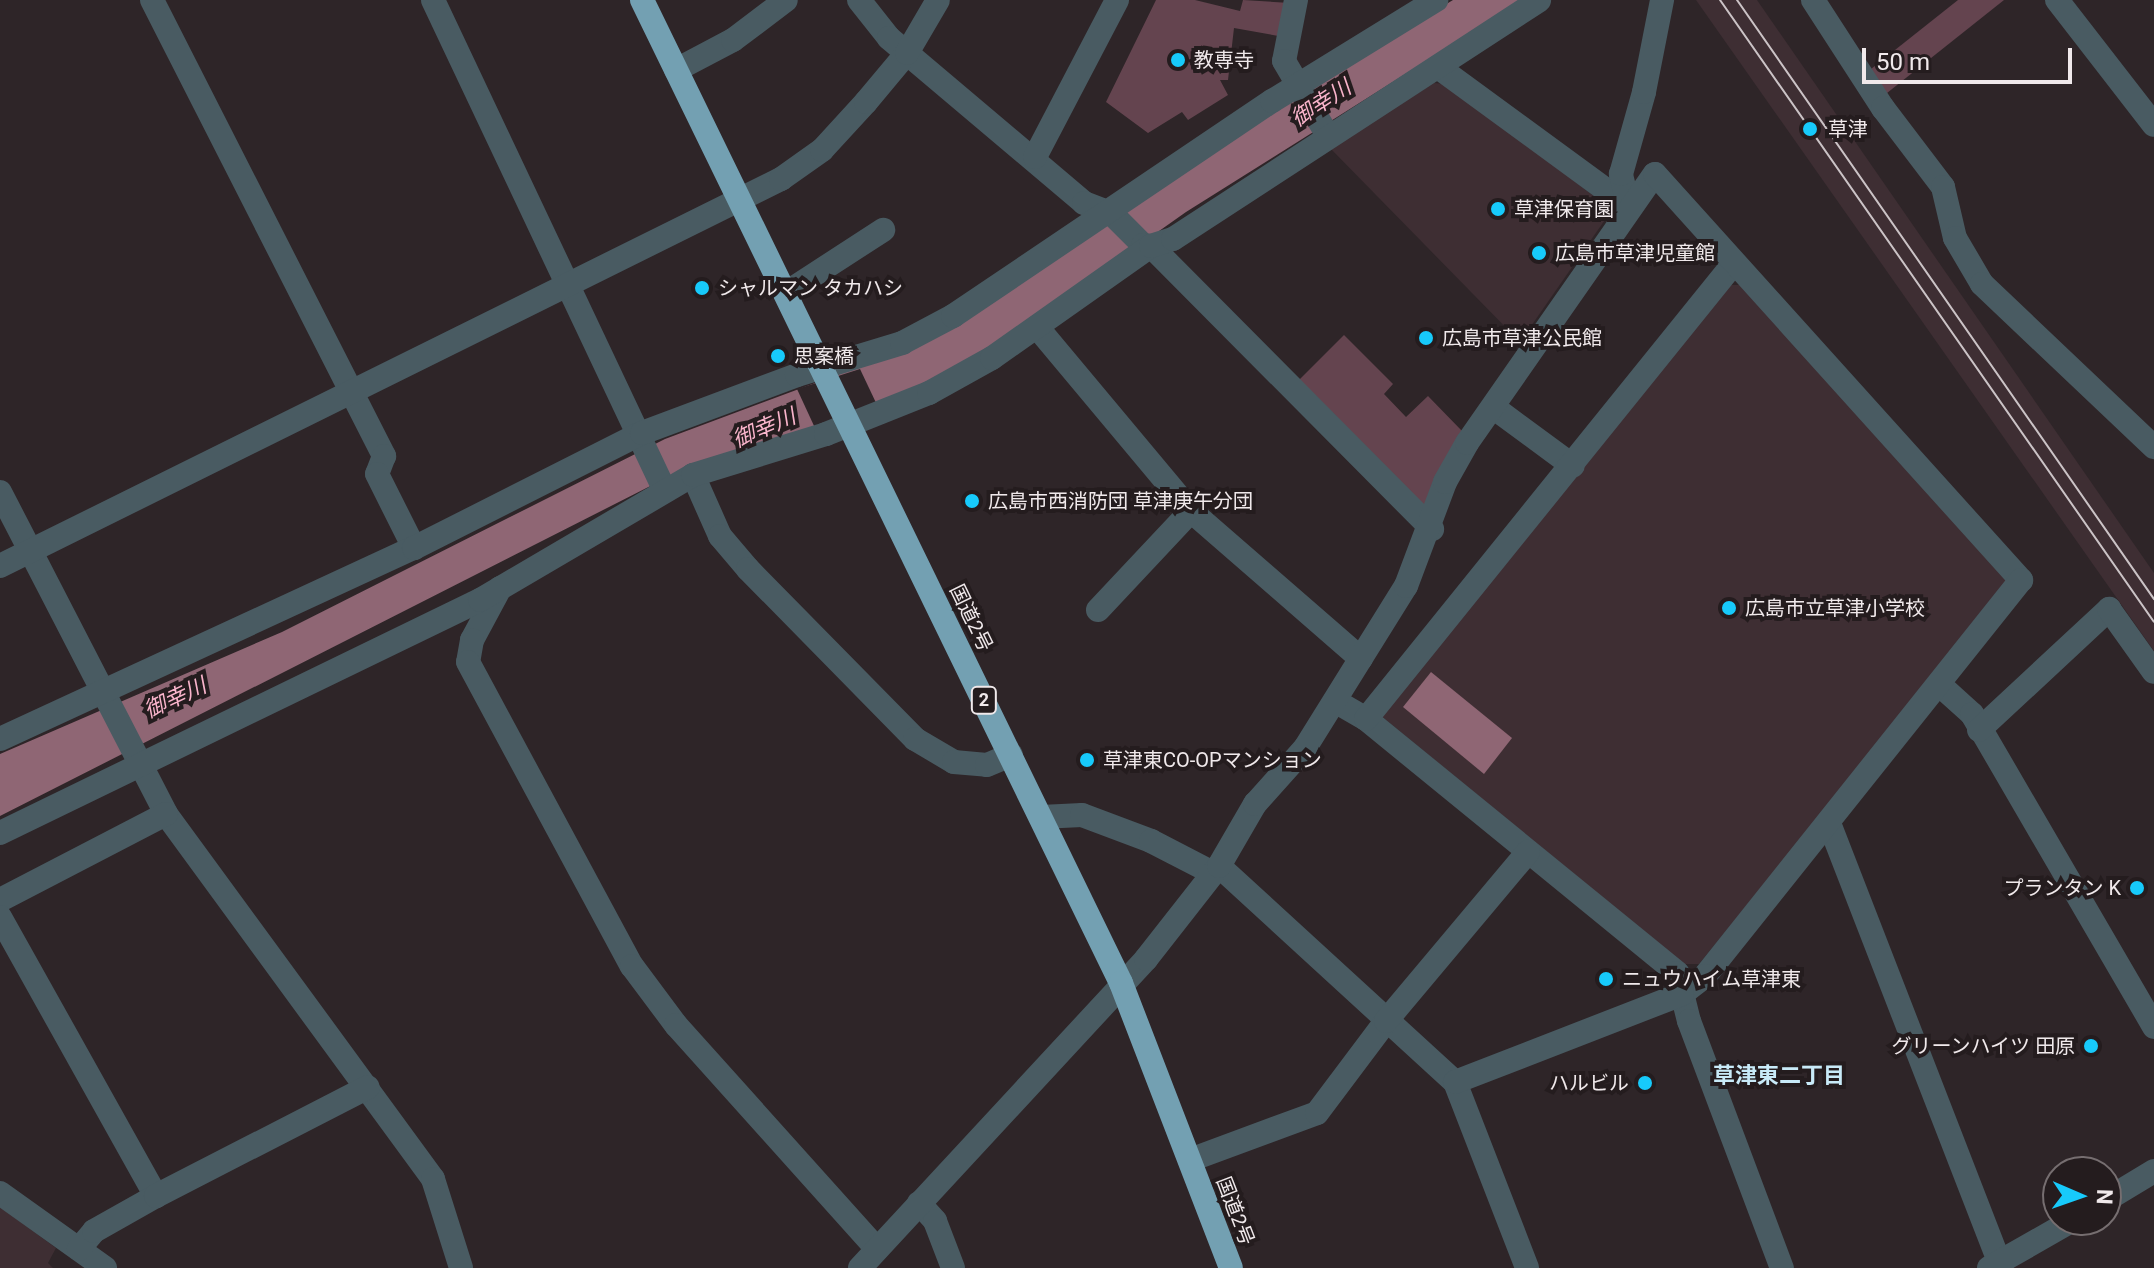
<!DOCTYPE html>
<meta charset="utf-8">
<style>
body{margin:0}
#map{position:relative;width:2154px;height:1268px;overflow:hidden;background:#2e2528;font-family:Roboto,"Noto Sans JP",sans-serif}
div>[style]{position:absolute}
[style*='--x']{left:calc(var(--x)*1px);top:calc(var(--y)*1px);width:calc(var(--w)*1px);rotate:calc(var(--a)*1deg)}
.built>*{inset:0;background:#3e2e33}
.green>*{inset:0;background:#64444f}
.water>*{inset:0;background:#8f6674}
.pier>*{inset:0;background:#2e2528}
.street>*{height:24px;margin:-12px;padding:0 12px;transform-origin:12px;border-radius:12px;background:#495b62}
.highway>*{height:24px;margin:-12px;padding:0 12px;transform-origin:12px;border-radius:12px;background:#73a0b2}
.tram>*{height:2px;margin:-1px;padding:0 1px;transform-origin:1px;border-radius:1px;background:#cbc3c6}
.dots>*{width:22px;height:22px;translate:-50% -50%;box-sizing:border-box;border:4px solid #241c1e;border-radius:50%}
span{translate:-50% -50%;white-space:nowrap;text-align:center;line-height:1.15;-webkit-text-stroke:8px #241c1e;paint-order:stroke}
.shield-label span{padding:2px 6px;background:#241c1e;border:2px solid;border-radius:6px;-webkit-text-stroke-width:0}
.shield-label{font-size:18px;color:#f0e9eb;font-weight:700}
.poi-label{font-size:20px;color:#f0e9eb}
.left{translate:0 -50%;text-align:left}
.right{translate:-100% -50%;text-align:right}
.street-label{font-size:20px;color:#f0e9eb}
.water-label{font-size:22px;color:#f9b4cb;font-style:italic}
.neighbourhood-label{font-size:22px;color:#c8eaf8;font-weight:700}
.north{position:absolute;left:2042px;top:1156px;width:80px;height:80px;box-sizing:border-box;background:#241c1e;border:2px solid #766e70;border-radius:50%;rotate:92deg;font-size:22px;font-weight:700;line-height:32px;text-align:center;color:#f0e9eb}
.north::after{content:'';display:block;margin:auto;width:28px;height:36px;background:#17cafb;clip-path:polygon(50% 0,100% 100%,50% 72%,0 100%)}
.scale{position:absolute;left:1862px;top:48px;width:210px;height:36px;box-sizing:border-box;border:4px solid #f0e9eb;border-top:0;padding-left:10px;font-size:24px;line-height:28px;white-space:nowrap;color:#f0e9eb;-webkit-text-stroke:6px #241c1e;paint-order:stroke}
</style>
<div id="map">
<div class="built">
<div style="clip-path:polygon(1696px 0,1757px 0,2154px 573px,2154px 651px)"></div>
<div style="clip-path:polygon(1434px 83px,1446px 84px,1603px 203px,1609px 214px,1520px 342px,1330px 148px)"></div>
<div style="clip-path:polygon(1730px 285px,1744px 285px,2010px 581px,1699px 964px,1684px 964px,1381px 716px)"></div>
<div style="clip-path:polygon(0 1207px,56px 1248px,48px 1263px,53px 1268px,0 1268px)"></div>
</div>
<div class="green">
<div style="clip-path:polygon(1156px 0,1195px 0,1240px 11px,1243px 0,1290px 3px,1284px 37px,1234px 28px,1228px 80px,1220px 80px,1228px 95px,1188px 120px,1182px 112px,1148px 133px,1106px 102px)"></div>
<div style="clip-path:polygon(1958px 0,2004px 0,1882px 97px,1866px 73px)"></div>
<div style="clip-path:polygon(1344px 335px,1393px 384px,1384px 394px,1406px 417px,1428px 396px,1462px 431px,1423px 510px,1297px 382px)"></div>
</div>
<div class="water">
<div style="clip-path:polygon(1453px 0,1523px 0,1186px 212px,1019px 330px,927px 385px,878px 407px,678px 472px,0 816px,0 754px,282px 632px,665px 439px,928px 341px,1277px 107px)"></div>
<div style="clip-path:polygon(1431px 672px,1512px 738px,1484px 774px,1403px 707px)"></div>
</div>
<div class="pier">
<div style="clip-path:polygon(860px 369px,878px 407px,815px 428px,797px 389px)"></div>
</div>
<div class="street">
<div style="--x:152;--y:0;--w:512;--a:63.03"></div>
<div style="--x:384;--y:456;--w:19;--a:111"></div>
<div style="--x:377;--y:474;--w:83;--a:63.4"></div>
<div style="--x:433;--y:0;--w:543;--a:64.71"></div>
<div style="--x:859;--y:0;--w:48;--a:51.7"></div>
<div style="--x:889;--y:38;--w:255;--a:40.2"></div>
<div style="--x:1084;--y:203;--w:30;--a:21"></div>
<div style="--x:1112;--y:214;--w:44;--a:45"></div>
<div style="--x:1143;--y:245;--w:8;--a:7"></div>
<div style="--x:1151;--y:246;--w:399;--a:45.2"></div>
<div style="--x:1296;--y:0;--w:62;--a:101.1"></div>
<div style="--x:1284;--y:61;--w:87;--a:59.6"></div>
<div style="--x:1813;--y:0;--w:129;--a:57.1"></div>
<div style="--x:1883;--y:108;--w:99;--a:52.8"></div>
<div style="--x:1943;--y:187;--w:52;--a:76.8"></div>
<div style="--x:1955;--y:238;--w:53;--a:59.6"></div>
<div style="--x:1982;--y:284;--w:237;--a:43.5"></div>
<div style="--x:2057;--y:0;--w:158;--a:52.2"></div>
<div style="--x:1438;--y:67;--w:237;--a:36.2"></div>
<div style="--x:1629;--y:207;--w:34;--a:-104"></div>
<div style="--x:1621;--y:174;--w:85;--a:-74.3"></div>
<div style="--x:1644;--y:92;--w:94;--a:-78.9"></div>
<div style="--x:676;--y:70;--w:64;--a:-27.8"></div>
<div style="--x:733;--y:40;--w:66;--a:-37"></div>
<div style="--x:1035;--y:157;--w:177;--a:-62.4"></div>
<div style="--x:786;--y:293;--w:116;--a:-33"></div>
<div style="--x:1037;--y:327;--w:240;--a:50.1"></div>
<div style="--x:1191;--y:511;--w:225;--a:41"></div>
<div style="--x:1493;--y:407;--w:99;--a:36.4"></div>
<div style="--x:693;--y:475;--w:67;--a:66.1"></div>
<div style="--x:720;--y:536;--w:43;--a:49.7"></div>
<div style="--x:748;--y:569;--w:238;--a:45.5"></div>
<div style="--x:915;--y:739;--w:45;--a:30.5"></div>
<div style="--x:954;--y:762;--w:33;--a:5"></div>
<div style="--x:987;--y:765;--w:26;--a:-23"></div>
<div style="--x:0;--y:492;--w:362;--a:62.7"></div>
<div style="--x:166;--y:814;--w:452;--a:53.8"></div>
<div style="--x:433;--y:1179;--w:93;--a:72.5"></div>
<div style="--x:0;--y:566;--w:872;--a:-26.36"></div>
<div style="--x:781;--y:179;--w:50;--a:-35.3"></div>
<div style="--x:822;--y:150;--w:65;--a:-47.5"></div>
<div style="--x:866;--y:102;--w:64;--a:-50.1"></div>
<div style="--x:907;--y:53;--w:61;--a:-59.7"></div>
<div style="--x:500;--y:588;--w:59;--a:118.3"></div>
<div style="--x:472;--y:640;--w:22;--a:100"></div>
<div style="--x:468;--y:662;--w:345;--a:61.7"></div>
<div style="--x:632;--y:966;--w:74;--a:53.3"></div>
<div style="--x:676;--y:1025;--w:301;--a:48.1"></div>
<div style="--x:1098;--y:610;--w:136;--a:-46.8"></div>
<div style="--x:1941;--y:686;--w:42;--a:42.1"></div>
<div style="--x:1972;--y:714;--w:362;--a:59.8"></div>
<div style="--x:1335;--y:701;--w:36;--a:30"></div>
<div style="--x:1366;--y:719;--w:402;--a:39.2"></div>
<div style="--x:1677;--y:973;--w:49;--a:76"></div>
<div style="--x:1689;--y:1021;--w:264;--a:69.4"></div>
<div style="--x:1366;--y:719;--w:586;--a:-51.1"></div>
<div style="--x:1979;--y:730;--w:178;--a:-42.9"></div>
<div style="--x:2109;--y:609;--w:77;--a:54.5"></div>
<div style="--x:0;--y:739;--w:456;--a:-24.8"></div>
<div style="--x:414;--y:548;--w:255;--a:-26.8"></div>
<div style="--x:642;--y:433;--w:165;--a:-20.5"></div>
<div style="--x:797;--y:375;--w:110;--a:-16.9"></div>
<div style="--x:902;--y:343;--w:58;--a:-27.9"></div>
<div style="--x:953;--y:316;--w:385;--a:-34"></div>
<div style="--x:1272;--y:101;--w:193;--a:-31.6"></div>
<div style="--x:1041;--y:817;--w:41;--a:-2.8"></div>
<div style="--x:1082;--y:815;--w:74;--a:20.6"></div>
<div style="--x:1151;--y:841;--w:70;--a:27.3"></div>
<div style="--x:1829;--y:823;--w:477;--a:68.8"></div>
<div style="--x:0;--y:833;--w:534;--a:-25.89"></div>
<div style="--x:480;--y:600;--w:247;--a:-30.4"></div>
<div style="--x:693;--y:475;--w:139;--a:-17.1"></div>
<div style="--x:826;--y:434;--w:111;--a:-21.7"></div>
<div style="--x:929;--y:393;--w:72;--a:-29.1"></div>
<div style="--x:992;--y:358;--w:194;--a:-35.2"></div>
<div style="--x:1151;--y:246;--w:23;--a:-18"></div>
<div style="--x:1173;--y:239;--w:437;--a:-33.1"></div>
<div style="--x:1219;--y:866;--w:320;--a:42.5"></div>
<div style="--x:1455;--y:1082;--w:199;--a:68.8"></div>
<div style="--x:0;--y:900;--w:187;--a:-27.4"></div>
<div style="--x:0;--y:917;--w:320;--a:60.8"></div>
<div style="--x:1190;--y:1160;--w:135;--a:-20.3"></div>
<div style="--x:1317;--y:1113;--w:115;--a:-53.1"></div>
<div style="--x:1386;--y:1021;--w:221;--a:-50"></div>
<div style="--x:0;--y:1193;--w:129;--a:35.5"></div>
<div style="--x:2106;--y:1200;--w:56;--a:-31.1"></div>
<div style="--x:919;--y:1203;--w:24;--a:48"></div>
<div style="--x:935;--y:1221;--w:50;--a:69"></div>
<div style="--x:79;--y:1249;--w:23;--a:-50"></div>
<div style="--x:94;--y:1231;--w:71;--a:-29.4"></div>
<div style="--x:156;--y:1196;--w:238;--a:-27.2"></div>
<div style="--x:860;--y:1268;--w:421;--a:-47.2"></div>
<div style="--x:1146;--y:959;--w:118;--a:-51.9"></div>
<div style="--x:1219;--y:866;--w:72;--a:-59.9"></div>
<div style="--x:1255;--y:804;--w:75;--a:-48.2"></div>
<div style="--x:1305;--y:748;--w:191;--a:-58.1"></div>
<div style="--x:1406;--y:586;--w:111;--a:-69.4"></div>
<div style="--x:1445;--y:482;--w:45;--a:-60.6"></div>
<div style="--x:1467;--y:443;--w:328;--a:-55.1"></div>
<div style="--x:1655;--y:174;--w:547;--a:47.97"></div>
<div style="--x:2021;--y:580;--w:507;--a:128.59"></div>
<div style="--x:1705;--y:976;--w:29;--a:142"></div>
<div style="--x:1682;--y:994;--w:243;--a:158.8"></div>
<div style="--x:1989;--y:1268;--w:97;--a:-29.7"></div>
</div>
<div class="highway">
<div style="--x:642;--y:0;--w:1093;--a:64.02"></div>
<div style="--x:1121;--y:983;--w:305;--a:68.9"></div>
</div>
<div class="tram">
<div style="--x:1720;--y:0;--w:758;--a:55.09"></div>
<div style="--x:1737;--y:0;--w:730;--a:55.16"></div>
</div>
<div class="dots">
<div style="left:1178px;top:60px;background:#17cafb"></div>
<div style="left:1810px;top:129px;background:#17cafb"></div>
<div style="left:1498px;top:209px;background:#17cafb"></div>
<div style="left:1539px;top:253px;background:#17cafb"></div>
<div style="left:702px;top:288px;background:#17cafb"></div>
<div style="left:1426px;top:338px;background:#17cafb"></div>
<div style="left:778px;top:356px;background:#17cafb"></div>
<div style="left:972px;top:501px;background:#17cafb"></div>
<div style="left:1729px;top:608px;background:#17cafb"></div>
<div style="left:1087px;top:760px;background:#17cafb"></div>
<div style="left:2137px;top:888px;background:#17cafb"></div>
<div style="left:1606px;top:979px;background:#17cafb"></div>
<div style="left:2091px;top:1046px;background:#17cafb"></div>
<div style="left:1645px;top:1083px;background:#17cafb"></div>
</div>
<div class="shield-label">
<span style="left:984px;top:700px">2</span>
</div>
<div class="poi-label">
<span class="left" style="left:1194px;top:60px">教専寺</span>
<span class="left" style="left:1828px;top:129px">草津</span>
<span class="left" style="left:1514px;top:209px">草津保育園</span>
<span class="left" style="left:1555px;top:253px">広島市草津児童館</span>
<span class="left" style="left:718px;top:288px">シャルマン タカハシ</span>
<span class="left" style="left:1442px;top:338px">広島市草津公民館</span>
<span class="left" style="left:794px;top:356px">思案橋</span>
<span class="left" style="left:988px;top:501px">広島市西消防団 草津庚午分団</span>
<span class="left" style="left:1745px;top:608px">広島市立草津小学校</span>
<span class="left" style="left:1103px;top:760px">草津東CO-OPマンション</span>
<span class="right" style="left:2121px;top:888px">プランタン K</span>
<span class="left" style="left:1622px;top:979px">ニュウハイム草津東</span>
<span class="right" style="left:2075px;top:1046px">グリーンハイツ 田原</span>
<span class="right" style="left:1629px;top:1083px">ハルビル</span>
</div>
<div class="street-label">
<span style="left:971px;top:618px;rotate:64deg">国道2号</span>
<span style="left:1235px;top:1211px;rotate:69deg">国道2号</span>
</div>
<div class="water-label">
<span style="left:1321px;top:103px;rotate:-33deg">御幸川</span>
<span style="left:764px;top:428px;rotate:-23deg">御幸川</span>
<span style="left:175px;top:698px;rotate:-25deg">御幸川</span>
</div>
<div class="neighbourhood-label">
<span style="left:1779px;top:1076px">草津東二丁目</span>
</div>
<div class="north">N</div>
<div class="scale">50 m</div>
</div>
